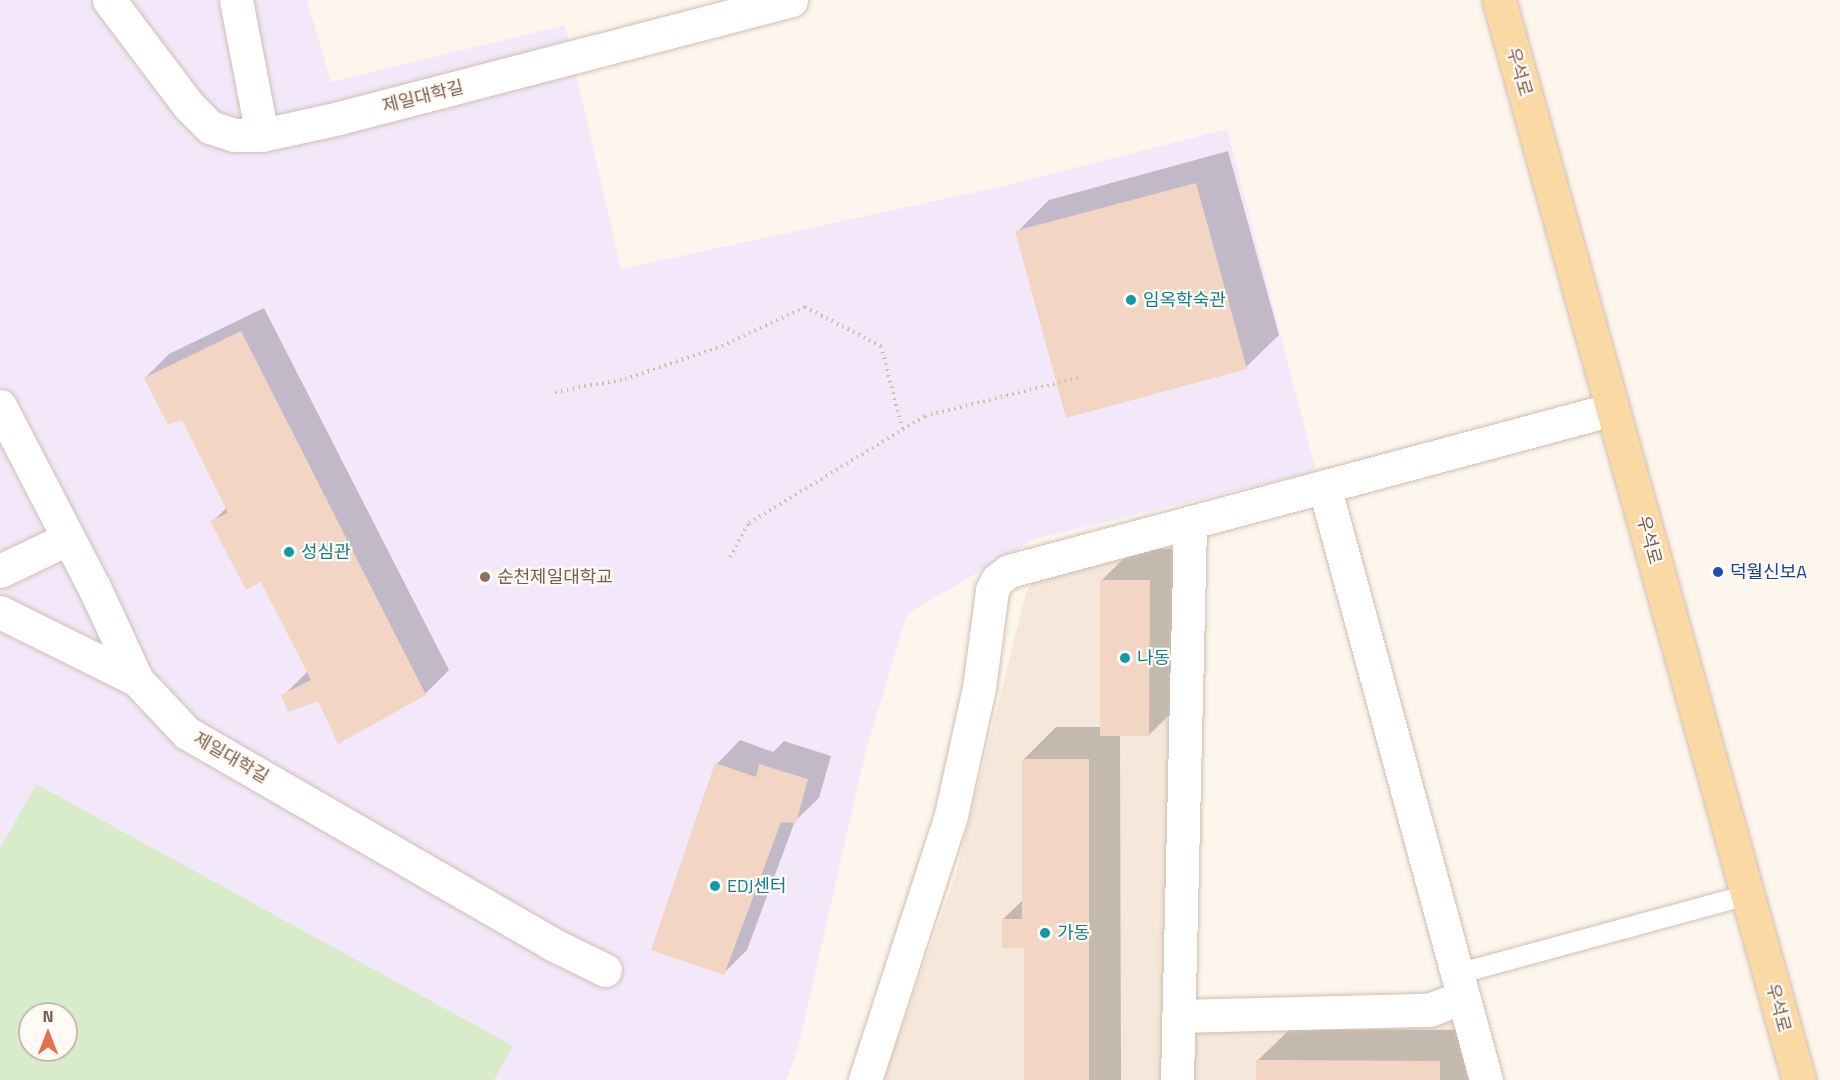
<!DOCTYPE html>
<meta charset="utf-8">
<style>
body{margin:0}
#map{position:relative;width:1840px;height:1080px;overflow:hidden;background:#fdf6ec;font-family:"Titillium Web","Noto Sans KR",sans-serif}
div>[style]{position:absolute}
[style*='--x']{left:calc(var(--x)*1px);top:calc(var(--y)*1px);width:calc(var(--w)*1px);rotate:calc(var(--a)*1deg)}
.residential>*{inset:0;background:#f5e8da}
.education>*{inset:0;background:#f3e8fa}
.green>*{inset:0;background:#d8ecc9}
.shadow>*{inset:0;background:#0003}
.building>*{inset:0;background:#f3d5c3}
.path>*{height:4px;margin-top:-2px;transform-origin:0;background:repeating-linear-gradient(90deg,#d9b8a5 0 1.5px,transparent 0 6px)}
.roads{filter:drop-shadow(0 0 2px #d1beb0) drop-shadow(0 0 2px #d1beb0)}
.service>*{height:20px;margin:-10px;padding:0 10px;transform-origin:10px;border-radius:10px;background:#fff}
.minor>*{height:33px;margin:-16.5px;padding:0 16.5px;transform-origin:16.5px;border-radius:16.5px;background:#fff}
.primary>*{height:33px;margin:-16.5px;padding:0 16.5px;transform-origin:16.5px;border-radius:16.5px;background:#fbd9a5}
.dots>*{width:16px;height:16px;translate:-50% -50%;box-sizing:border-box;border:3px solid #fffaf3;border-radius:50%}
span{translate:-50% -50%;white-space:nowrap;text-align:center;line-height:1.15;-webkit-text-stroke:4.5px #fffaf3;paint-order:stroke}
.street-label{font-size:18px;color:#7a5c4d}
.culture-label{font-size:18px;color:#0d838f}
.left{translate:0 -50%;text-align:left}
.transit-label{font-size:18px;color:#164399}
.education-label{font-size:18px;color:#785e54}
.north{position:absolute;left:18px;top:1002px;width:60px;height:60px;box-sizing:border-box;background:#fffaf3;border:2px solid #cabbb1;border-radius:50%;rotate:0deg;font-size:16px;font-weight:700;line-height:24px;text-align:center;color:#7a5c4d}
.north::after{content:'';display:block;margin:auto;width:21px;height:27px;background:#e76f51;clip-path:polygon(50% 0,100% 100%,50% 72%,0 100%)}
</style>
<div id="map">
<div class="residential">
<div style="clip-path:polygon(1174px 545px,1178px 1016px,1458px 1022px,1471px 1080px,883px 1080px,955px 877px,1026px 592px,1035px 578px)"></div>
</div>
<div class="education">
<div style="clip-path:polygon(evenodd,0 0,307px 0,331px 82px,565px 25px,621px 269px,999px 187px,1227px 129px,1316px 471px,1035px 539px,907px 614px,865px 754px,798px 1049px,786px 1080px,0 1080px,0 0,30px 1014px,66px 1014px,66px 1050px,30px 1050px,30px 1014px)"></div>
</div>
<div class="green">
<div style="clip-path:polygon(evenodd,36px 784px,513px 1046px,494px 1080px,0 1080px,0 849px,36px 784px,30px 1014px,66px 1014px,66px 1050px,30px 1050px,30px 1014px)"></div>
</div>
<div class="shadow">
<div style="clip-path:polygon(1228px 151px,1279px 335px,1246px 367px,1017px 232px,1049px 200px)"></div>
<div style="clip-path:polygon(264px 308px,449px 670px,425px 694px,318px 699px,283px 696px,308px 671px,262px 580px,212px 522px,227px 507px,182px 418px,145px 378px,169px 354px)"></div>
<div style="clip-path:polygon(1134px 548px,1182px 549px,1181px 703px,1149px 735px,1120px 735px,1121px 1080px,1026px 1080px,1026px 946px,1003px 919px,1024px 899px,1023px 760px,1056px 727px,1101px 727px,1102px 580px)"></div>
<div style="clip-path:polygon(740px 740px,773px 752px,784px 741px,831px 756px,819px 798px,795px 821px,747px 950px,724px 973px,717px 764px)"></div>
<div style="clip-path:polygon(1290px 1029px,1472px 1030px,1472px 1080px,1257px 1080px,1257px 1061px)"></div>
</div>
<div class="building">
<div style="clip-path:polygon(1196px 183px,1247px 369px,1066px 418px,1015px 231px)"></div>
<div style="clip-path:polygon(241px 331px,426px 695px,338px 744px,318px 701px,288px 712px,281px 695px,311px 680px,261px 582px,246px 590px,210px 521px,228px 513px,182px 420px,168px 425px,144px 378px)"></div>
<div style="clip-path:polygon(1100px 580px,1150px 580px,1149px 736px,1100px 736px)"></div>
<div style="clip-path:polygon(1022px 759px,1089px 759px,1089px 1080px,1024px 1080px,1024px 948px,1002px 948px,1002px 919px,1022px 919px)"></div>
<div style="clip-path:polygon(715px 763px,756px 777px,759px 764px,808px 779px,796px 823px,781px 822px,724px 975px,651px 950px)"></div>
<div style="clip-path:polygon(1256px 1060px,1440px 1061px,1440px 1080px,1256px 1080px)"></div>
</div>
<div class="path">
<div style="--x:555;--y:392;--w:71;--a:-10.5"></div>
<div style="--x:625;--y:379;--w:102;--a:-18.8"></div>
<div style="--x:722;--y:346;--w:92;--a:-25.2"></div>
<div style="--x:805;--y:307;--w:85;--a:27.2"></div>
<div style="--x:881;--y:346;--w:85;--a:75.6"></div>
<div style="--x:730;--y:557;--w:39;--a:-61"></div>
<div style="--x:749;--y:523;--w:206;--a:-31.3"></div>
<div style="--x:925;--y:416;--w:161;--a:-14"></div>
</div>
<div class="roads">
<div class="service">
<div style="--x:1457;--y:974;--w:301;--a:-15.2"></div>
</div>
<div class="minor">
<div style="--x:109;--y:0;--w:133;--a:53"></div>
<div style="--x:189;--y:106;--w:30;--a:45"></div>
<div style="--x:210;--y:127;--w:25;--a:18"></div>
<div style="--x:234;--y:135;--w:28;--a:0"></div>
<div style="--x:262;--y:135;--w:79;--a:-12.4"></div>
<div style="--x:339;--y:118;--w:467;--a:-14.6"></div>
<div style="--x:236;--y:0;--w:137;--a:79.1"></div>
<div style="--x:0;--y:406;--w:204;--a:62.6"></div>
<div style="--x:94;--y:587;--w:102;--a:65.2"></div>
<div style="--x:137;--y:680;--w:73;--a:46.7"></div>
<div style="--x:187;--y:733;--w:422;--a:30"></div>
<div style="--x:552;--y:944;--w:59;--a:26.1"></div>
<div style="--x:1325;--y:489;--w:613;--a:74.76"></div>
<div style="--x:0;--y:571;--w:76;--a:-25.6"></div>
<div style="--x:0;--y:612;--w:153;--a:26.4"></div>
<div style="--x:1178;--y:1016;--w:251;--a:-1.4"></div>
<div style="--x:1429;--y:1010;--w:36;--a:-21"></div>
<div style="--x:865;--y:1080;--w:279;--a:-72"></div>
<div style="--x:951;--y:815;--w:130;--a:-77.6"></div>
<div style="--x:979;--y:688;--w:99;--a:-82.4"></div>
<div style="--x:992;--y:590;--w:11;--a:-63"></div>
<div style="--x:997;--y:580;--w:15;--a:-37"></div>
<div style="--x:1009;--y:571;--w:625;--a:-15.01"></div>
<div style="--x:1177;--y:1080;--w:556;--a:-88.66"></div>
</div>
<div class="primary">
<div style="--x:1499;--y:0;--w:1121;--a:74.48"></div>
</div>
</div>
<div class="dots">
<div style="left:1131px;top:300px;background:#0f9aa8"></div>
<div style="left:289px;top:552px;background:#0f9aa8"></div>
<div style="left:1718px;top:572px;background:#1a4fb4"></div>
<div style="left:485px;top:577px;background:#8d6e63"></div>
<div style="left:1125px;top:658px;background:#0f9aa8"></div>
<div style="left:715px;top:886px;background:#0f9aa8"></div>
<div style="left:1045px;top:933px;background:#0f9aa8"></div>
</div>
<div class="street-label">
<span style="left:1519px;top:72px;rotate:74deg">우석로</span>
<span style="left:423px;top:97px;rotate:-14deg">제일대학길</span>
<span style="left:1649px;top:540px;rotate:75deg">우석로</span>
<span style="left:231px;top:758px;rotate:30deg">제일대학길</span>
<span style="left:1778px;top:1008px;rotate:75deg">우석로</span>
</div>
<div class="culture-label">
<span class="left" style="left:1143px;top:300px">임옥학숙관</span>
<span class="left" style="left:301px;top:552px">성심관</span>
<span class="left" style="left:1137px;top:658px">나동</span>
<span class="left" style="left:727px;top:886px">EDJ센터</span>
<span class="left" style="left:1057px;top:933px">가동</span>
</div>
<div class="transit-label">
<span class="left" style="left:1730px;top:572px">덕월신보A</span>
</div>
<div class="education-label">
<span class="left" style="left:497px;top:577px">순천제일대학교</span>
</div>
<div class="north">N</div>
</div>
